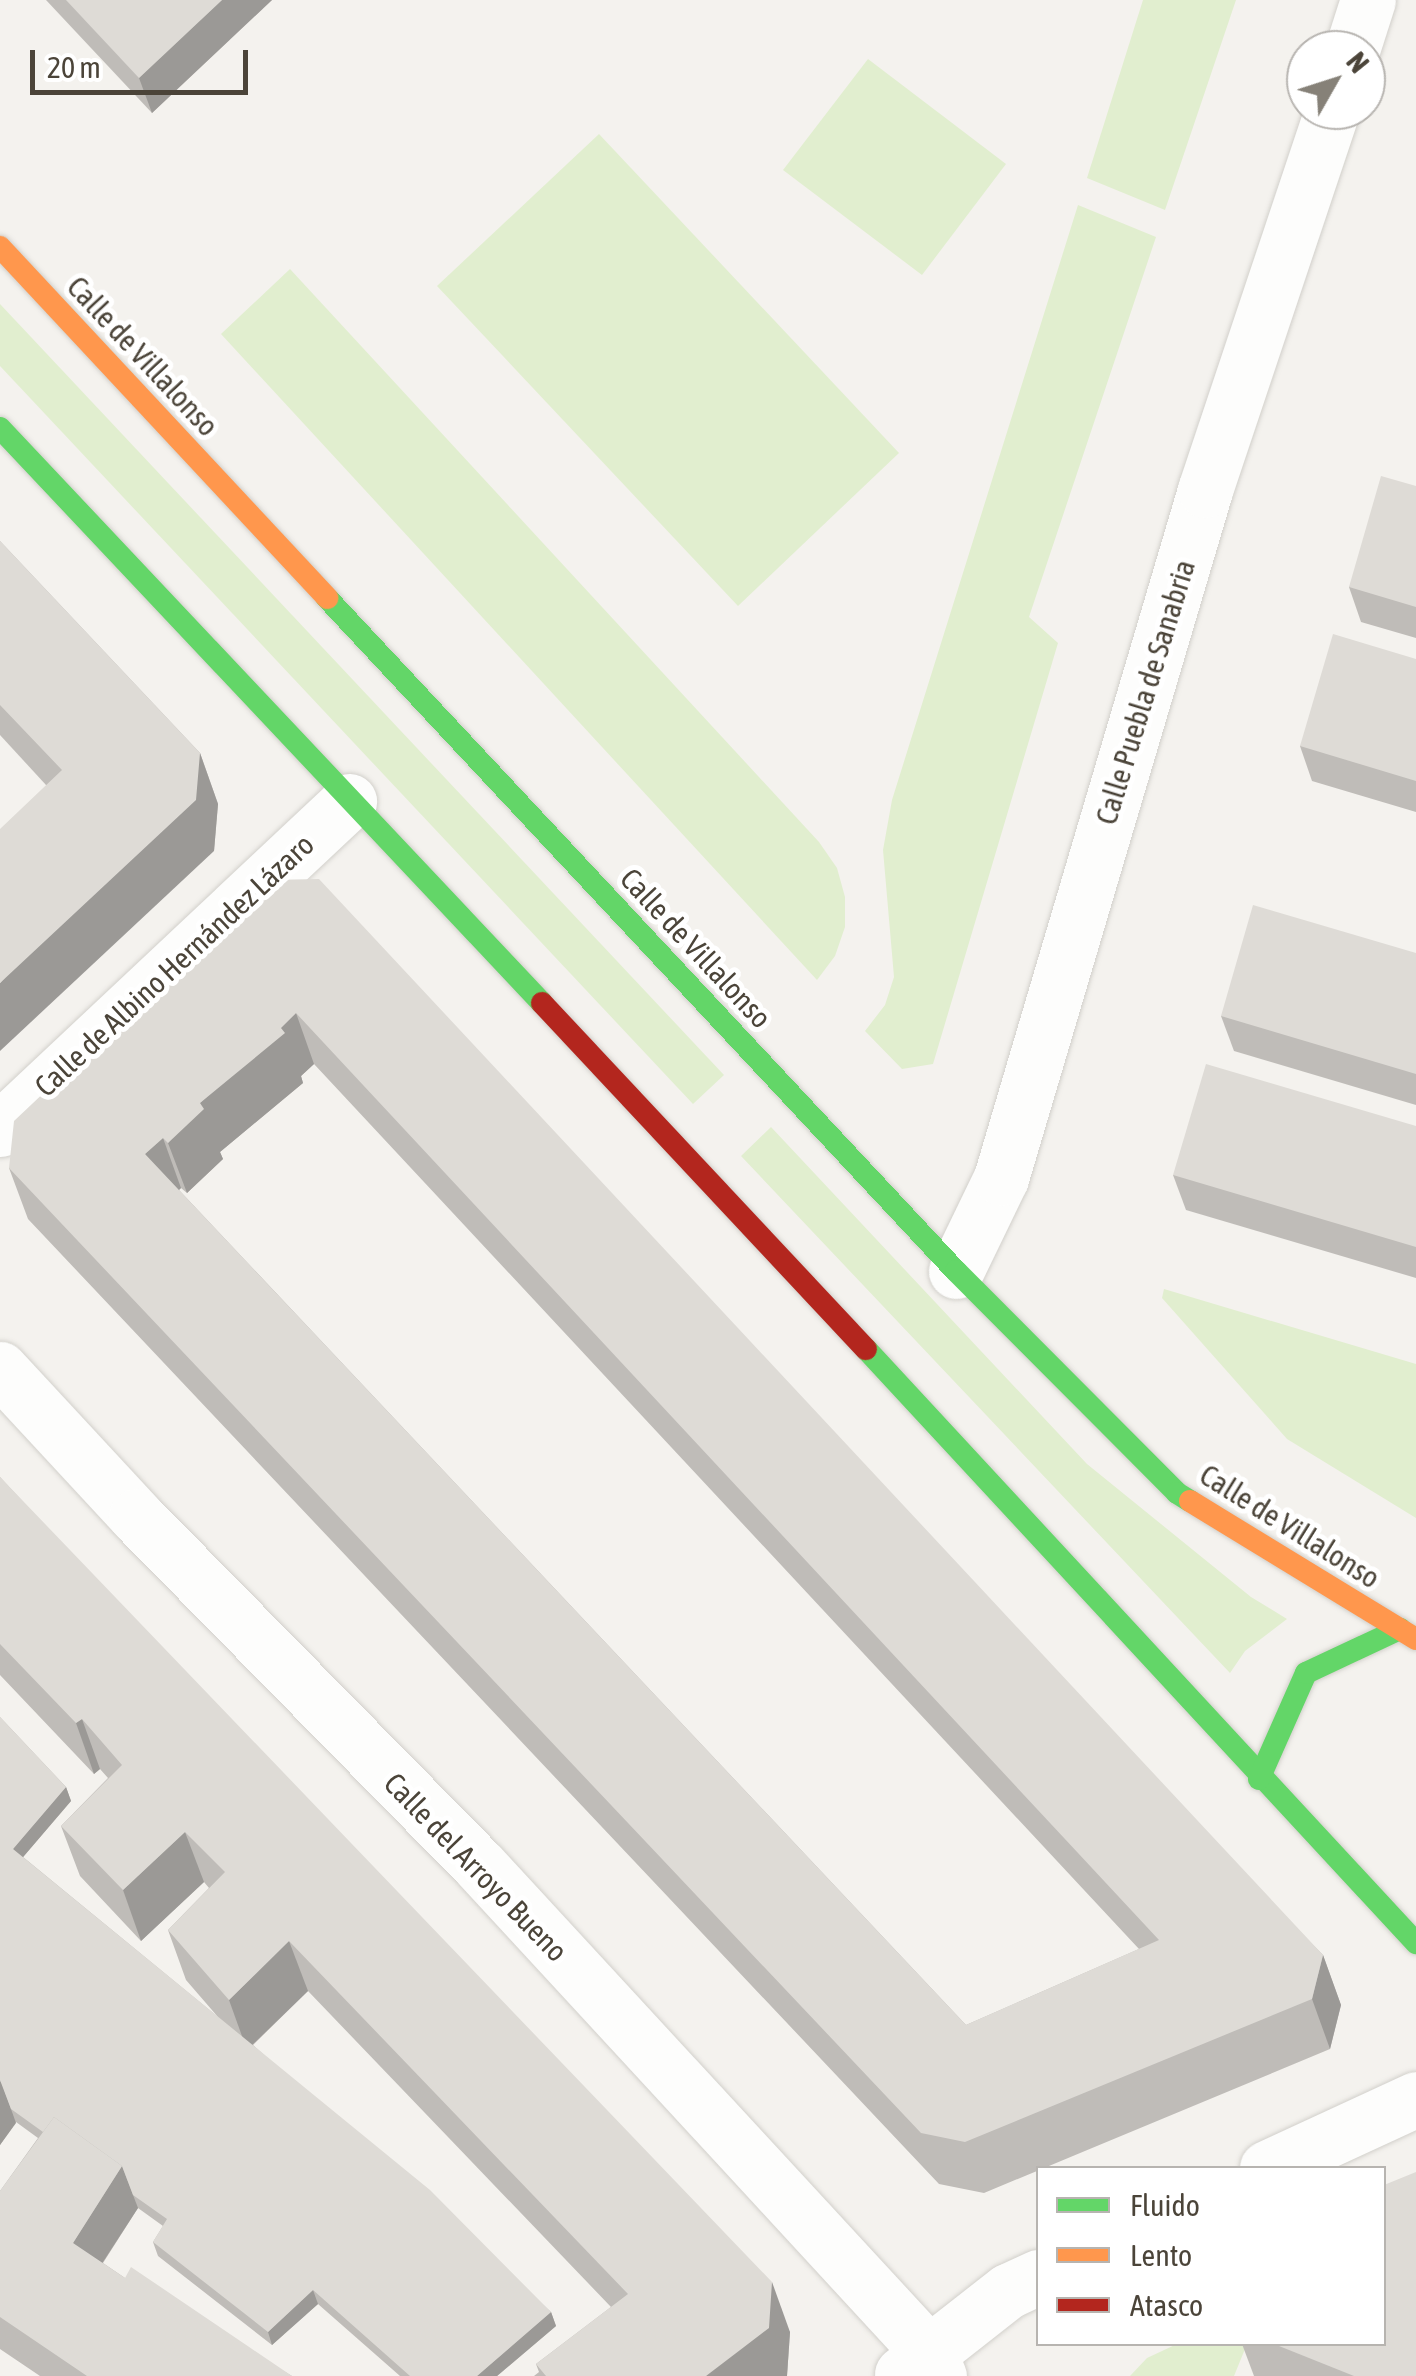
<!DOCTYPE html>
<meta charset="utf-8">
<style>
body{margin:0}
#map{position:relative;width:1416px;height:2376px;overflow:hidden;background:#f4f2ee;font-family:"Asap Condensed",sans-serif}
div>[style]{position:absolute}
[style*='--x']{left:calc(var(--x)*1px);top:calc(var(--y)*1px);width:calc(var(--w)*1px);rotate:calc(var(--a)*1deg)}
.green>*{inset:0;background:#e1eecf}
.roads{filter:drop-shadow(0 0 2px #d2d0cb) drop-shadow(0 0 2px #d2d0cb)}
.street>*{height:55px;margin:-27.5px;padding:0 27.5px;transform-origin:27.5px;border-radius:27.5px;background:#fdfdfc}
.fast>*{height:22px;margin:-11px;padding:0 11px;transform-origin:11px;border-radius:11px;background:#63d668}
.slow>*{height:22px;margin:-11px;padding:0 11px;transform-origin:11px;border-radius:11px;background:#ff974d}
.jam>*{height:22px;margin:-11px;padding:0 11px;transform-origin:11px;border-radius:11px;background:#b3261e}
.wall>*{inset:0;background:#bfbcb8}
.shaded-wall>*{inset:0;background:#9b9996}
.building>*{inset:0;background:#dedbd6}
span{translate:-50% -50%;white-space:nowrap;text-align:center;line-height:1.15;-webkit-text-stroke:10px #fff;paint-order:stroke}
.street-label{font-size:30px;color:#4b4439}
.legend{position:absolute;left:1036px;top:2166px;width:350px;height:180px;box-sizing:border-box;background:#fff;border:2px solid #b7b4b0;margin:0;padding:12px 18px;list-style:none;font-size:30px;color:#4b4439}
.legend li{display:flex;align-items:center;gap:20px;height:50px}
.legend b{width:50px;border:2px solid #b7b4b0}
.north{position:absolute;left:1286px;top:30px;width:100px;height:100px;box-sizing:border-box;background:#fff;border:2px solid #b7b4b0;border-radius:50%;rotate:51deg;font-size:28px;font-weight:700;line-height:40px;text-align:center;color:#4b4439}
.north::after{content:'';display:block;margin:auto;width:35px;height:45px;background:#868178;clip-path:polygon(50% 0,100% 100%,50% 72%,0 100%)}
.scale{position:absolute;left:30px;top:50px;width:218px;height:45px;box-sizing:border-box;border:5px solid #4b4439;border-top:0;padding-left:12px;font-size:30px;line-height:35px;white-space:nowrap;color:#4b4439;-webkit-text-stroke:8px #fff;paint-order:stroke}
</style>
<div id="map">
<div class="green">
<div style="clip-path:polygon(1143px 0,1236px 0,1165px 210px,1087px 178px)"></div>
<div style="clip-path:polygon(868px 59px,1006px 164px,922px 275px,783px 170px)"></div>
<div style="clip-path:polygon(599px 134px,899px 453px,738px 606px,437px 286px)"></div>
<div style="clip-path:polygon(1078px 205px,1156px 237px,1029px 617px,1058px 643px,933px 1064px,902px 1069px,865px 1031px,885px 1005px,894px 977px,883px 850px,892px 800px)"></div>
<div style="clip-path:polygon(290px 269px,819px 842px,837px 868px,845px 897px,845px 927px,835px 956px,817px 980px,221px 334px)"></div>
<div style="clip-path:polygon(0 304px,724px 1075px,693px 1104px,0 366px)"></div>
<div style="clip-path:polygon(771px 1127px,1087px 1464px,1251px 1597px,1287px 1619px,1245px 1651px,1230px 1673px,741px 1156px)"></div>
<div style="clip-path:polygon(1164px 1289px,1416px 1364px,1416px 1518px,1287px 1439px,1162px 1298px)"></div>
<div style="clip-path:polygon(1177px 2344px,1247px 2344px,1234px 2376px,1130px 2376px,1147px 2358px)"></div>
</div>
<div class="roads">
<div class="street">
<div style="--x:1352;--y:50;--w:52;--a:-72.3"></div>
<div style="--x:0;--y:1129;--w:479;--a:-43.2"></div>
<div style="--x:956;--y:1271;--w:103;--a:-64.2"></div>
<div style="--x:1001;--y:1178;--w:718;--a:-73.48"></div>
<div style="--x:1205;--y:490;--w:401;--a:-71.5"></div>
<div style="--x:0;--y:1369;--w:200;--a:47.2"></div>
<div style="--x:136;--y:1516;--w:489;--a:45.5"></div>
<div style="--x:479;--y:1865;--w:665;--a:47.31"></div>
<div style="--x:930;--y:2354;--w:24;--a:68"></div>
<div style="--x:1267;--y:2168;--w:164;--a:-24.8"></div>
<div style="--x:902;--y:2374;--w:135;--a:-38.1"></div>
<div style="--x:1008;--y:2291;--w:33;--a:-25"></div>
</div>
<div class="fast">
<div style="--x:0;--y:428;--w:790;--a:46.69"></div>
<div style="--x:327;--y:598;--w:921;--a:46.94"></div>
<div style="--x:956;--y:1271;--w:313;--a:45.1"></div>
<div style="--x:1177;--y:1493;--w:15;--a:32"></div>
<div style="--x:866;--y:1349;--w:810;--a:47.2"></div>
<div style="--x:1259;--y:1779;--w:116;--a:-66.1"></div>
<div style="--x:1306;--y:1673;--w:104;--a:-25.1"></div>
</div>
<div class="slow">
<div style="--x:0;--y:247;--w:480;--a:47"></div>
<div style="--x:1190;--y:1501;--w:265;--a:31.4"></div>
</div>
<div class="jam">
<div style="--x:542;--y:1003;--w:474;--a:46.9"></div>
</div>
</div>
<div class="wall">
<div style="clip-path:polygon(46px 0,272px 0,152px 113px)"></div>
<div style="clip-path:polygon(1416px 486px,1416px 638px,1361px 622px,1349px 587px)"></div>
<div style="clip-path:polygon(0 541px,200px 753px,218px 804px,214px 851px,46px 785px,0 735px)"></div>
<div style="clip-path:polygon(1416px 659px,1416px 812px,1312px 781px,1300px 746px)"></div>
<div style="clip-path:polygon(evenodd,269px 880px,1323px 1955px,1341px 2005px,1330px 2049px,984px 2193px,939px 2184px,28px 1219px,9px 1168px,269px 880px,314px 1064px,1139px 1949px,966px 2025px,179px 1190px,181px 1188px,187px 1193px,223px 1159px,220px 1152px,303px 1083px,301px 1076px,314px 1064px)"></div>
<div style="clip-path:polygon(1416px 953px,1416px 1105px,1234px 1051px,1221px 1016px)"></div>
<div style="clip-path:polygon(1416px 1126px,1416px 1278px,1186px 1210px,1173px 1175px)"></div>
<div style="clip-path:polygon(0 1477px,790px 2332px,787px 2376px,534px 2376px,539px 2372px,536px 2364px,611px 2307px,308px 1991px,253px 2045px,551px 2312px,556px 2326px,497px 2376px,400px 2376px,318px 2304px,272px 2345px,158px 2256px,153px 2242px,163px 2226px,138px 2208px,103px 2263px,125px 2278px,292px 2376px,40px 2376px,0 2349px,0 2191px,38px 2138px,16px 2122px,0 2145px,0 1717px,66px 1787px,71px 1801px,23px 1857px,218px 2017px,186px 1980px,168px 1930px,209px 1888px,204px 1882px,141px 1941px,80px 1876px,61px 1826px,108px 1778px,100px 1769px,94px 1774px,0 1675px)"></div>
<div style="clip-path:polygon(1242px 2344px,1384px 2344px,1416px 2376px,1254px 2376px)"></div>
</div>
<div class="shaded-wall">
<div style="clip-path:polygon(222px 0,272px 0,152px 113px,139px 78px)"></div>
<div style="clip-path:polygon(200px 753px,218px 804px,214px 851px,0 1051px,0 983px)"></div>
<div style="clip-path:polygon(296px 1013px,314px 1064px,301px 1076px,303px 1083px,220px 1152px,223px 1159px,187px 1193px,168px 1143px,200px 1103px)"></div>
<div style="clip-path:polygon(163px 1138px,181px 1188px,163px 1205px,145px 1154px)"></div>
<div style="clip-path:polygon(82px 1719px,100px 1769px,94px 1774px,76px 1723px)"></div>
<div style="clip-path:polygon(66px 1787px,71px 1801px,18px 1863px,13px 1849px)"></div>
<div style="clip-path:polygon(185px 1832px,204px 1882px,141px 1941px,123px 1890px)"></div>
<div style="clip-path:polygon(289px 1941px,308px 1991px,247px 2050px,229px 2000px)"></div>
<div style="clip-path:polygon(1323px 1955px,1341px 2005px,1330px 2049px,1312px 1999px)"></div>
<div style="clip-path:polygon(1px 2081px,16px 2123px,0 2145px,0 2082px)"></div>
<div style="clip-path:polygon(122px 2166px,138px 2208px,88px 2285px,73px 2243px)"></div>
<div style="clip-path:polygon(772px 2282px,790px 2332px,787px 2376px,706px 2376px)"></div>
<div style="clip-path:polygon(313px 2290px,318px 2304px,272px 2345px,268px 2332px)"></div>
<div style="clip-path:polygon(551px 2312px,556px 2326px,497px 2376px,477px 2376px)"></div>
</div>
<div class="building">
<div style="clip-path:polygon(66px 0,222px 0,139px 78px)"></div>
<div style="clip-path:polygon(1381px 476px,1416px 486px,1416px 607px,1349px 587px)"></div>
<div style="clip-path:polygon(0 541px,200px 753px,196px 800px,0 983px,0 829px,62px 770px,0 705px)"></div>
<div style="clip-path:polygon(1333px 634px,1416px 659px,1416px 781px,1300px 746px)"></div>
<div style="clip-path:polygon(evenodd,319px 879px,1323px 1955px,1312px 1999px,965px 2142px,921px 2133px,9px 1168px,14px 1121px,269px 880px,319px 879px,296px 1013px,1159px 1940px,966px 2025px,145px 1154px,163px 1138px,168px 1143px,204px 1109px,200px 1103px,285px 1033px,281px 1028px,296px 1013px)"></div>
<div style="clip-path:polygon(1253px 905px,1416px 953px,1416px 1074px,1221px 1016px)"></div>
<div style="clip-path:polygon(1206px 1064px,1416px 1126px,1416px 1247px,1173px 1175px)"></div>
<div style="clip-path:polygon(0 1477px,772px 2282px,769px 2328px,706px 2376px,546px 2376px,536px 2364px,628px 2294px,289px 1941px,229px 2000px,168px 1930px,225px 1872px,185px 1832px,123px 1890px,61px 1826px,122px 1765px,82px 1719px,76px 1723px,0 1644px)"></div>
<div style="clip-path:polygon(0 1717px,66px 1787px,13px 1849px,430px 2190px,551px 2312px,477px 2376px,410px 2376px,313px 2290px,268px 2332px,153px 2242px,167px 2219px,133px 2195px,122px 2166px,54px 2117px,43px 2132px,11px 2109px,0 2080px)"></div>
<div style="clip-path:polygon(54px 2117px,122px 2166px,73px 2243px,125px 2278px,131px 2267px,292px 2376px,87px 2376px,0 2317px,0 2191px)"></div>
<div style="clip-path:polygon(1416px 2172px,1416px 2376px,1354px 2376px,1274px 2344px,1384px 2344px,1384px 2185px)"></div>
</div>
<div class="street-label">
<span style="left:143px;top:356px;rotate:47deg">Calle de Villalonso</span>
<span style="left:1145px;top:692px;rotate:-73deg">Calle Puebla de Sanabria</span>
<span style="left:696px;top:948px;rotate:47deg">Calle de Villalonso</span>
<span style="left:174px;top:965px;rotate:-43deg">Calle de Albino Hernández Lázaro</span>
<span style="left:1290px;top:1526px;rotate:32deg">Calle de Villalonso</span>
<span style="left:476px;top:1867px;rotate:46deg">Calle del Arroyo Bueno</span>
</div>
<ul class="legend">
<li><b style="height:12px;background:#63d668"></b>Fluido</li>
<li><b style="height:12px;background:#ff974d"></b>Lento</li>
<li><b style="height:12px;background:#b3261e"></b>Atasco</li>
</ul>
<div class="north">N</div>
<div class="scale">20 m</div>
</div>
